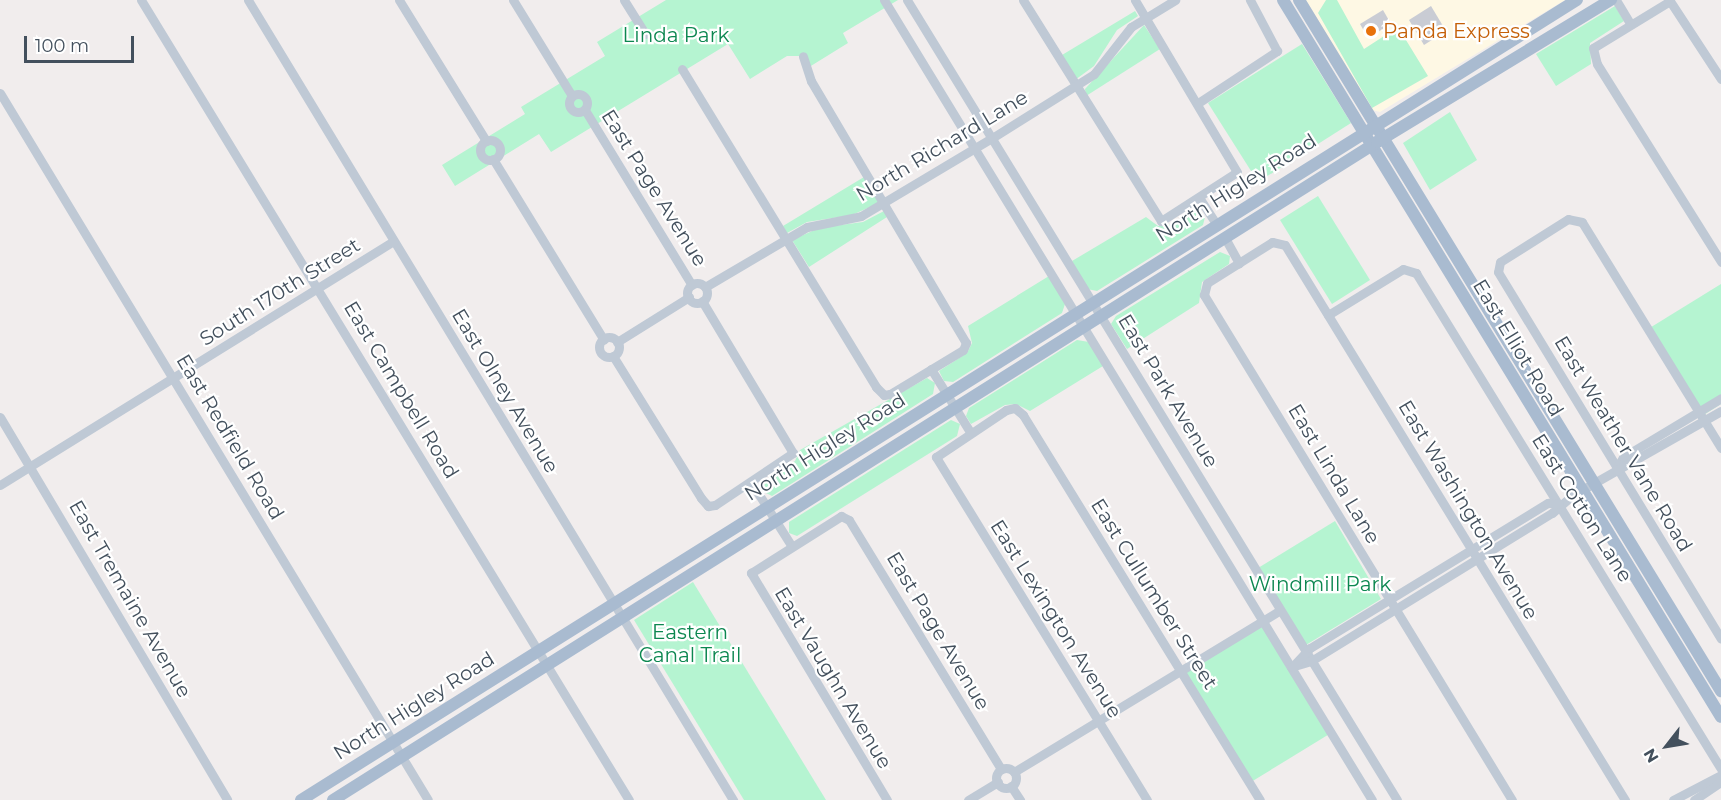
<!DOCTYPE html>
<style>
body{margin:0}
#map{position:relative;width:1721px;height:800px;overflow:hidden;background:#f1eded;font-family:Montserrat,sans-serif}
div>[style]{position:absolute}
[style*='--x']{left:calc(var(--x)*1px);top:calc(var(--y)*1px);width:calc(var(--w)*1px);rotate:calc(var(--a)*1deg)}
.commercial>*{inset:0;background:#fef8e4}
.green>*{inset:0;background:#b5f4d1}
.building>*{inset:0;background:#c9ccd4}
.minor>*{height:9px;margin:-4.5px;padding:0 4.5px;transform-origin:4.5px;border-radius:4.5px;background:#bfc9d5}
.minor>.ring{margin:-4.5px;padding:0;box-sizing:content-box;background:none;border:9px solid #bfc9d5;border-radius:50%}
.major>*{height:12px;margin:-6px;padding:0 6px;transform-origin:6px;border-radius:6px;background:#a9bbd0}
.dots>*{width:16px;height:16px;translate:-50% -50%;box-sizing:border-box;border:3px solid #fff;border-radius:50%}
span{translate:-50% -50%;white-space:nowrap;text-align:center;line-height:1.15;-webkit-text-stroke:4.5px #fff;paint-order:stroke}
.food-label{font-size:20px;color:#c56008}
.left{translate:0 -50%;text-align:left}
.park-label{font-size:20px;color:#0c8750}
.street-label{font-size:20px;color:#43505d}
.north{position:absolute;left:1637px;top:716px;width:60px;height:60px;-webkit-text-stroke:4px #fff;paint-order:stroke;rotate:239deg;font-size:16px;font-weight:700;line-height:24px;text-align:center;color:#43505d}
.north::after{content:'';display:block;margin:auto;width:21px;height:27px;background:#43505d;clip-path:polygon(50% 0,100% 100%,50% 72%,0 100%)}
.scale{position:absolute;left:24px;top:36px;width:110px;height:27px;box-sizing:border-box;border:3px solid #43505d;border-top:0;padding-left:8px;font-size:18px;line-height:21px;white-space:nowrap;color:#43505d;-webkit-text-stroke:4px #fff;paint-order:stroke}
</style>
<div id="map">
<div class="commercial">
<div style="clip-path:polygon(1306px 0,1565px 0,1380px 112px,1372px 110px)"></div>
</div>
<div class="green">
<div style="clip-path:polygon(666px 0,898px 0,843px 33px,848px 43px,806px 69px,802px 56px,787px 56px,750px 79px,728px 44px,551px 152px,539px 134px,455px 186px,442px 165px,525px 114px,521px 107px,605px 56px,597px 42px)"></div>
<div style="clip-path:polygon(1326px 0,1337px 0,1364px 49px,1398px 27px,1428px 76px,1372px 108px,1318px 13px)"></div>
<div style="clip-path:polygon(1615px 6px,1624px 21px,1590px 43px,1591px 64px,1556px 86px,1536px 54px)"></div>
<div style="clip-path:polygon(1135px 11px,1138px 16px,1117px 30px,1094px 66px,1075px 80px,1062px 55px)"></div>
<div style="clip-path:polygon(1144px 25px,1160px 49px,1086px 96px,1085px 89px)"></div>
<div style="clip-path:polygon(1302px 44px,1351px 123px,1258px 182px,1208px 103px)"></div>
<div style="clip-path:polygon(1450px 112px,1477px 160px,1430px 190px,1403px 143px)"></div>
<div style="clip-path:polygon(864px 177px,879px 203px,852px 215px,807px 222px,787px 233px,783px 226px)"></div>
<div style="clip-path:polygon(1318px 196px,1370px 280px,1332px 304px,1280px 220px)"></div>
<div style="clip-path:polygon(1196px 210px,1205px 217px,1203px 225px,1097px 291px,1087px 289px,1072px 261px,1146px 217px,1158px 226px,1169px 225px)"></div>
<div style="clip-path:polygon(884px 211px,887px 217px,809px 267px,792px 240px,819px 228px,863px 222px)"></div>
<div style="clip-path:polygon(1220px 252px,1230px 256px,1229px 264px,1202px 282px,1199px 303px,1127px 349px,1111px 324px,1116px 316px)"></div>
<div style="clip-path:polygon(1049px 276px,1065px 304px,1062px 313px,953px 382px,944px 381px,939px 371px,967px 353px,972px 343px,968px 326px)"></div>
<div style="clip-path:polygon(1721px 284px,1721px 404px,1702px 416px,1648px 329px)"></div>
<div style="clip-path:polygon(1077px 340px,1089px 342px,1103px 366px,1030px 411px,1016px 404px,1005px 405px,971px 424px,966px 416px,969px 408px)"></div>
<div style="clip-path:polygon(927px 378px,935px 383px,933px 394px,772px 496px,762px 491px,764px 481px,795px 461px,800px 450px)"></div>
<div style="clip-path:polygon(951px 420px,960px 424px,957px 436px,797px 536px,789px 533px,789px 522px)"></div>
<div style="clip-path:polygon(1335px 521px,1381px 599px,1306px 645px,1258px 568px)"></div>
<div style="clip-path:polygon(693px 582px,826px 800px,744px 800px,634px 620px)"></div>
<div style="clip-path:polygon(1263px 620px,1331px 733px,1251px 782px,1181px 671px)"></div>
</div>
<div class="building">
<div style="clip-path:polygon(1431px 6px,1446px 31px,1424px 45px,1409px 20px)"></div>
<div style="clip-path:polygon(1383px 10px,1391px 24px,1368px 38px,1360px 24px)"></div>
</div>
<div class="minor">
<div style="--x:141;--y:0;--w:937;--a:58.62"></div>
<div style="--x:248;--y:0;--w:936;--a:58.77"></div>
<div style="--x:399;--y:0;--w:166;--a:58.3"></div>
<div style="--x:513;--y:0;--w:113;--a:58.4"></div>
<div style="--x:624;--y:0;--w:40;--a:58"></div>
<div style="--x:884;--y:0;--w:937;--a:58.62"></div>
<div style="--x:907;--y:0;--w:938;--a:58.51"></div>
<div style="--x:1023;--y:0;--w:261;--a:58"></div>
<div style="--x:1161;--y:221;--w:90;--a:-32.8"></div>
<div style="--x:1237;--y:172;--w:200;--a:-120.7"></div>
<div style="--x:1616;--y:0;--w:26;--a:59"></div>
<div style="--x:682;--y:69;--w:373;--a:58.6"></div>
<div style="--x:876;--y:387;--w:11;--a:45"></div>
<div style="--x:884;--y:395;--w:6;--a:-9"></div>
<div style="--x:890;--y:394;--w:85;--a:-31.1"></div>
<div style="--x:963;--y:350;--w:8;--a:-67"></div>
<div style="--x:966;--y:343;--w:304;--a:-120.6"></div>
<div style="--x:811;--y:81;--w:26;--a:-108"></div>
<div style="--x:1721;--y:79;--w:93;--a:-123.2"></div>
<div style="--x:1670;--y:1;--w:90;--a:148.6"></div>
<div style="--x:1593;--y:48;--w:16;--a:76"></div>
<div style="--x:1597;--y:64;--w:234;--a:57.9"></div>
<div style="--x:0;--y:93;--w:826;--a:58.81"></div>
<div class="ring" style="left:569px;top:94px;width:9px;height:9px"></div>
<div style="--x:1198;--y:103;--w:95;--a:-33.4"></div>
<div style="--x:1277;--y:51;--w:58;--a:-117.9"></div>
<div style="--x:585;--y:110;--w:205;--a:58.6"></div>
<div class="ring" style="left:480px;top:140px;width:11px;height:11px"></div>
<div style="--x:493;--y:159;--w:212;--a:58.5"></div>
<div style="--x:1200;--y:199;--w:30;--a:57"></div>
<div style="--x:1225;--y:238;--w:29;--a:61"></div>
<div class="ring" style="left:687px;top:283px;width:11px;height:11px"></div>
<div style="--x:705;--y:287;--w:118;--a:-30.5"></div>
<div style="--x:807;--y:227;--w:55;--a:-11.5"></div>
<div style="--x:861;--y:216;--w:152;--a:-30.8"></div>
<div style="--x:992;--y:138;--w:120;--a:-32.1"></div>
<div style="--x:1094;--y:74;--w:60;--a:-51.8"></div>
<div style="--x:1131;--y:27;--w:52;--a:-31.5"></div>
<div style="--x:1328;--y:315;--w:88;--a:-31.5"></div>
<div style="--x:1403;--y:269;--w:14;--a:17"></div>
<div style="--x:1416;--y:273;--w:582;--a:58.41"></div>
<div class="ring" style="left:599px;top:337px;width:11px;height:11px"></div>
<div style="--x:617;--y:342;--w:85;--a:-32"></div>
<div style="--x:613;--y:356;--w:167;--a:58.2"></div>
<div style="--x:701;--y:498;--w:11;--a:49"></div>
<div style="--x:708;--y:506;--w:7;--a:-8"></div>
<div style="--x:715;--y:505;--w:94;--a:-33.7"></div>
<div style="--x:793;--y:453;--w:177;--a:-120.9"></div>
<div style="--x:931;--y:369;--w:74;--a:58.2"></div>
<div style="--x:0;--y:417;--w:445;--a:59.3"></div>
<div style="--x:1721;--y:448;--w:265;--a:-121.6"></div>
<div style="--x:1582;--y:222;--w:14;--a:-168"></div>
<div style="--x:1568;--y:219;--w:80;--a:147.7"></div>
<div style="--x:1500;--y:262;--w:10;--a:101"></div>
<div style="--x:1498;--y:272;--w:429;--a:58.7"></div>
<div style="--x:1617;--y:468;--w:13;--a:-61"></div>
<div style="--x:1623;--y:457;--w:114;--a:-31"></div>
<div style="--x:751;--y:482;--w:75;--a:57.6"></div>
<div style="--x:0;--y:485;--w:463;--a:-31.8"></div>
<div style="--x:1291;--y:667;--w:21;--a:-17"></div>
<div style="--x:1311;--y:661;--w:283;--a:-31.6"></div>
<div style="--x:1552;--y:513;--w:28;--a:-41"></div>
<div style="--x:1573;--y:495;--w:170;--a:-29.6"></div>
<div style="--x:1292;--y:667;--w:26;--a:-47"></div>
<div style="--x:1310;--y:648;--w:279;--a:-31.4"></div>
<div style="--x:1548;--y:503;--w:11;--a:5"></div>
<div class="ring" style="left:996px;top:768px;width:11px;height:11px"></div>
<div style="--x:1014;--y:772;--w:311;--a:-31.3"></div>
<div style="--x:1011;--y:786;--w:17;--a:57"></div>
<div style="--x:887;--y:800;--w:265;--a:-120.9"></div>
<div style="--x:751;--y:573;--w:107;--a:-32.3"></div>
<div style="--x:841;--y:516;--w:9;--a:27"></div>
<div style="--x:849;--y:520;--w:292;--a:58.6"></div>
<div style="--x:968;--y:800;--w:35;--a:-31"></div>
<div style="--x:1147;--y:800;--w:403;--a:-121.6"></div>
<div style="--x:936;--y:457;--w:84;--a:-33.9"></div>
<div style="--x:1006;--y:410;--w:9;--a:-13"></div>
<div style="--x:1015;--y:408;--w:11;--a:41"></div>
<div style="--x:1023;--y:415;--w:452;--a:58.4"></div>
<div style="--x:1512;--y:800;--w:592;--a:-121.38"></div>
<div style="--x:1204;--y:295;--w:12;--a:-76"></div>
<div style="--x:1207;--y:283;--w:77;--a:-32.2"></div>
<div style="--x:1272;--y:242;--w:13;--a:13"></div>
<div style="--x:1285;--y:245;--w:651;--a:58.51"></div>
<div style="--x:1673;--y:800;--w:54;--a:-27.5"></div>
<div style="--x:1694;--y:800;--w:32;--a:-34"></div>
</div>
<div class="major">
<div style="--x:1283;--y:0;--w:840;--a:58.58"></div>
<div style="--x:1299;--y:0;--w:810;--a:58.59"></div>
<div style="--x:301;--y:800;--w:1506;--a:-32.09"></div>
<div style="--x:333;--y:800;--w:1234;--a:-32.22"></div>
<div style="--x:1377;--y:142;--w:274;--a:-31.3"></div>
</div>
<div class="dots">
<div style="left:1371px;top:31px;background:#e8710a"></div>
</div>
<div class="food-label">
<span class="left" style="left:1383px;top:31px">Panda Express</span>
</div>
<div class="park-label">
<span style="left:676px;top:35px">Linda Park</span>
<span style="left:1320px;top:584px">Windmill Park</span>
<span style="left:690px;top:644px">Eastern<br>Canal Trail</span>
</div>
<div class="street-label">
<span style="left:942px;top:146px;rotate:-31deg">North Richard Lane</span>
<span style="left:654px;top:188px;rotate:58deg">East Page Avenue</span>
<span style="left:1236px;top:188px;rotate:-32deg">North Higley Road</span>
<span style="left:280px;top:292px;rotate:-32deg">South 170th Street</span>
<span style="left:1518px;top:348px;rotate:59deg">East Elliot Road</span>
<span style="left:401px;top:390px;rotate:59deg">East Campbell Road</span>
<span style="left:505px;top:391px;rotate:59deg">East Olney Avenue</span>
<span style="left:1168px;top:391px;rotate:59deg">East Park Avenue</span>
<span style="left:230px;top:437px;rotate:59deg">East Redfield Road</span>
<span style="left:1623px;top:444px;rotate:59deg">East Weather Vane Road</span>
<span style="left:825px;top:447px;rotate:-32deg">North Higley Road</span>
<span style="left:1334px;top:474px;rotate:59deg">East Linda Lane</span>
<span style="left:1582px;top:508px;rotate:58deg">East Cotton Lane</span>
<span style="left:1468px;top:510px;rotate:59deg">East Washington Avenue</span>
<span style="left:1154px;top:594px;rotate:58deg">East Cullumber Street</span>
<span style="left:130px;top:599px;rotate:60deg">East Tremaine Avenue</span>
<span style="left:1056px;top:619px;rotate:58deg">East Lexington Avenue</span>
<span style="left:938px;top:631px;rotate:59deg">East Page Avenue</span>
<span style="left:833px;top:678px;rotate:59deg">East Vaughn Avenue</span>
<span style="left:414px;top:706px;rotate:-32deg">North Higley Road</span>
</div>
<div class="north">N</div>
<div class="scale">100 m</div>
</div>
